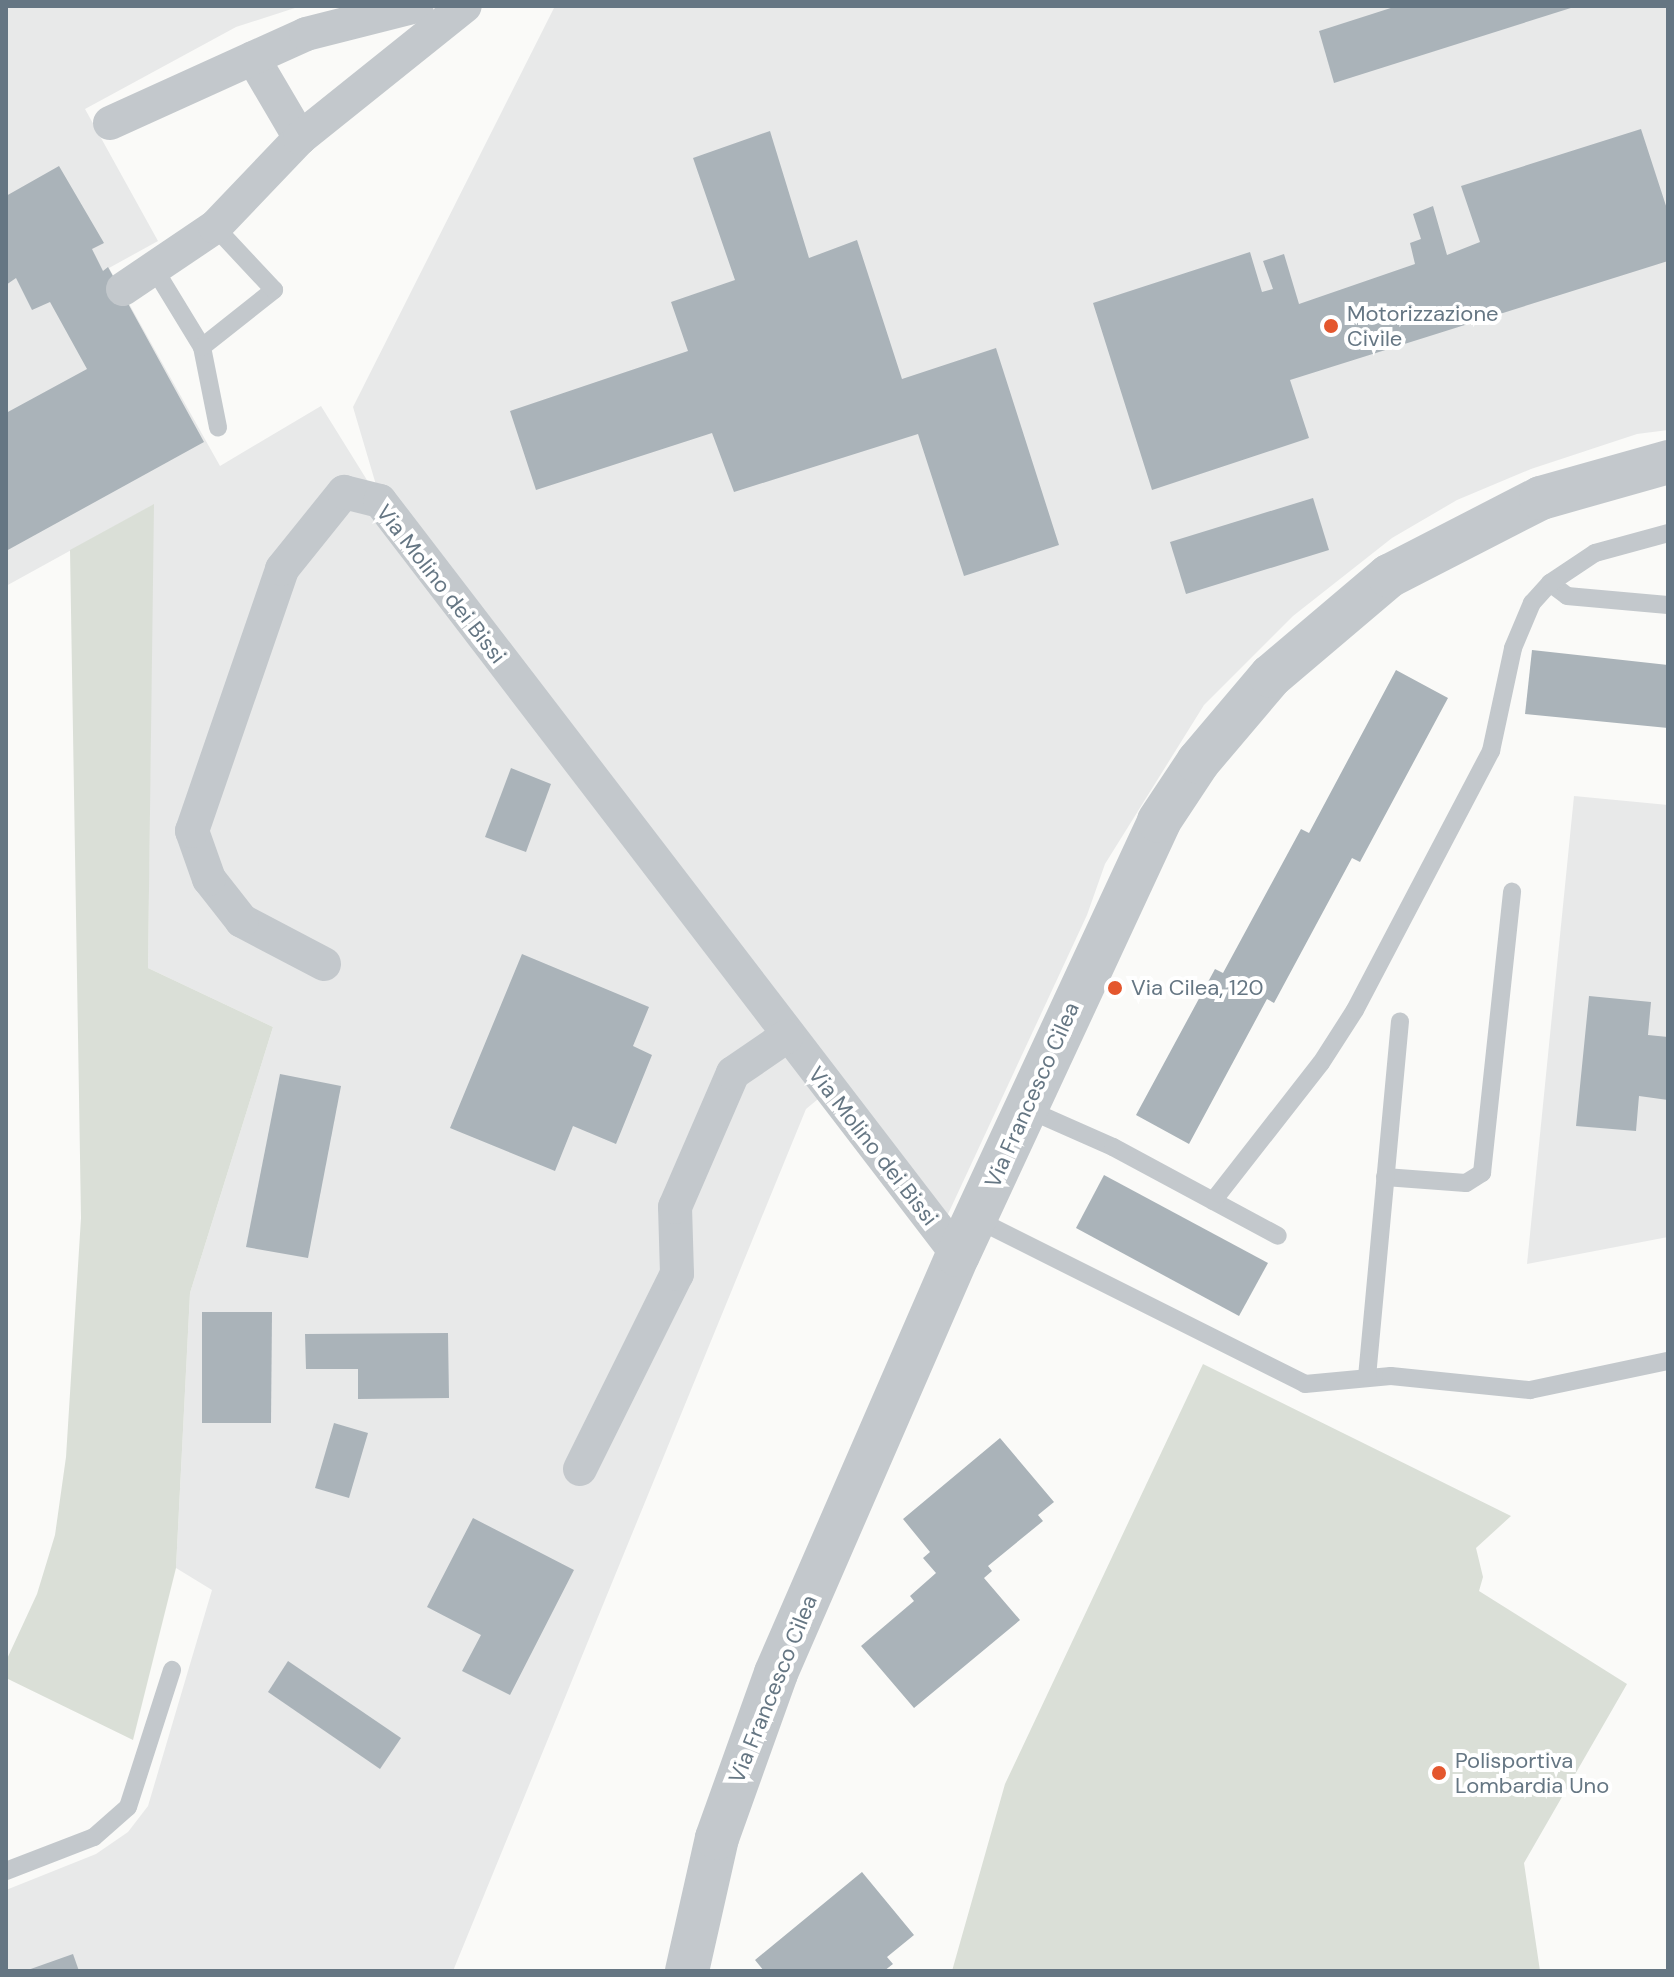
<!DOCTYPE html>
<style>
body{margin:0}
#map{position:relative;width:1674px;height:1977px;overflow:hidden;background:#fafaf8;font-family:"DM Sans",sans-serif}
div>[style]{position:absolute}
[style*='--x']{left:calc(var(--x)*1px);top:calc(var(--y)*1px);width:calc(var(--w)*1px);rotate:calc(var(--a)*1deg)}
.built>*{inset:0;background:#e8e9e9}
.green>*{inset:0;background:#dadfd7}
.building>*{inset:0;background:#aab3b9}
.service>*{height:18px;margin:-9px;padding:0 9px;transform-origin:9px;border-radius:9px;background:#c3c8cc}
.minor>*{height:34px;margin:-17px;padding:0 17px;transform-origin:17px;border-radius:17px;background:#c3c8cc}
.tertiary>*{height:44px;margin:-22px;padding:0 22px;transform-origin:22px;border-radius:22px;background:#c3c8cc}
.dots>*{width:22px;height:22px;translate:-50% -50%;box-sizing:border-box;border:4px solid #fff;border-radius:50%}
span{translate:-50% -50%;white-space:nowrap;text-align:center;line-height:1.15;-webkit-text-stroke:8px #fff;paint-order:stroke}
.poi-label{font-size:22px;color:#657683}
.left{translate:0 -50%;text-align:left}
.street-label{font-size:22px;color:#657683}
.frame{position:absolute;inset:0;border:8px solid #657683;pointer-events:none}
</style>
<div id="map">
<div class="built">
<div style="clip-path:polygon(6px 6px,301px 6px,236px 27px,85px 109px,158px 241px,109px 268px,220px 466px,321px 406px,380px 501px,829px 1090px,806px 1109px,453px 1971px,6px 1971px,6px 1890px,96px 1854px,128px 1832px,148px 1806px,212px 1590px,176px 1568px,190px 1293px,273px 1027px,148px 968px,153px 505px,6px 586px)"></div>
<div style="clip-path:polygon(555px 6px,1668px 6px,1668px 430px,1637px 434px,1531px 469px,1457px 500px,1392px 538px,1293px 616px,1204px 705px,1105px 864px,1087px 915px,942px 1227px,379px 495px,353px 407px)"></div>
<div style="clip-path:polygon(1574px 796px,1668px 805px,1668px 1237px,1527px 1264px)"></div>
</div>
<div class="green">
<div style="clip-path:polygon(154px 504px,148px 968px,273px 1027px,190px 1293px,176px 1568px,133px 1740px,6px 1678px,6px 1661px,37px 1594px,55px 1535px,66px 1457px,81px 1218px,70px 550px)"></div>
<div style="clip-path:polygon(1203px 1364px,1511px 1516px,1476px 1548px,1483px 1577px,1479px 1591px,1627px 1684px,1524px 1863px,1540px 1971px,952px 1971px,1005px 1784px)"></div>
</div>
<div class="building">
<div style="clip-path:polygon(1397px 6px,1574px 6px,1574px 7px,1334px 83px,1319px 31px)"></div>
<div style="clip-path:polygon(1641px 129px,1668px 212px,1668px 261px,1290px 380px,1309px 438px,1152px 490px,1093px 303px,1250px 252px,1262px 292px,1273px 289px,1263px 261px,1284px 254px,1299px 304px,1415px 264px,1410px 243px,1421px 239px,1413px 214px,1433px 206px,1447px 255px,1480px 242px,1461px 186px)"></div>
<div style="clip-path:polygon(770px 131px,809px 258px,857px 240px,902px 379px,996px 348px,1059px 545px,964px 576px,918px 434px,734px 492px,712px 433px,536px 490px,510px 411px,688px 351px,671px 302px,735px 280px,693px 158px)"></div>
<div style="clip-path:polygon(59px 166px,104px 243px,92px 249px,103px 271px,108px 267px,204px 442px,6px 551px,6px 413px,87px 369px,50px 302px,32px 310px,16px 278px,6px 285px,6px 196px)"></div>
<div style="clip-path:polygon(1313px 498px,1329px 550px,1186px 594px,1170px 542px)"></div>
<div style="clip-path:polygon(1532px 650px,1668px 665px,1668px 728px,1525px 714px)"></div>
<div style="clip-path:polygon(1396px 670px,1448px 698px,1360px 862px,1352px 858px,1274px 1003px,1267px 999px,1189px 1144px,1136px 1115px,1215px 969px,1223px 973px,1301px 829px,1309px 833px)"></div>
<div style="clip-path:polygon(511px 768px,551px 784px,526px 852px,485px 837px)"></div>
<div style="clip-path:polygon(522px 954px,649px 1007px,633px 1046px,652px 1055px,616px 1144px,573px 1126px,555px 1171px,450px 1128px)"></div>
<div style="clip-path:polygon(1589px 996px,1651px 1002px,1648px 1035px,1668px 1037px,1668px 1100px,1639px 1096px,1636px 1131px,1576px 1126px)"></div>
<div style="clip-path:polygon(280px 1074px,341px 1086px,308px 1258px,246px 1247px)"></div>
<div style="clip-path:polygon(1104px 1175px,1268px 1263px,1239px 1316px,1076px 1228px)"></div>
<div style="clip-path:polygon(202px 1312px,272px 1312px,271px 1423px,202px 1423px)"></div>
<div style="clip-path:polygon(448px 1333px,449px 1398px,358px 1399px,358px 1369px,306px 1369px,305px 1334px)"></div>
<div style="clip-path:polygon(334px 1423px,368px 1433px,349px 1498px,315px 1488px)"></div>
<div style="clip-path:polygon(1000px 1438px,1054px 1502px,1038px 1515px,1043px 1521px,988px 1566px,992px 1571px,984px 1578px,1020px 1620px,914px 1708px,861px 1646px,914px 1601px,910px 1596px,936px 1573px,923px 1558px,930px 1552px,903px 1519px)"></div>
<div style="clip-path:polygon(473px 1518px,574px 1570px,510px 1695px,462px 1671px,481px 1635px,427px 1607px)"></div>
<div style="clip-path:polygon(288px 1661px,401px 1738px,380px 1769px,268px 1692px)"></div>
<div style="clip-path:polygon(862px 1872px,914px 1935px,887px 1957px,893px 1964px,884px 1971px,764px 1971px,755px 1960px)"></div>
<div style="clip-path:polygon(73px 1954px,79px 1971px,25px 1971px)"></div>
</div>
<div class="service">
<div style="--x:152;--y:265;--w:96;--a:58.6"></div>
<div style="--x:202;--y:347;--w:82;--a:78.7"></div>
<div style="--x:202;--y:347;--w:92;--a:-38.4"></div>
<div style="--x:274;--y:290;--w:86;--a:-133.1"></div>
<div style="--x:1550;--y:583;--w:21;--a:37"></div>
<div style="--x:1567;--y:596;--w:101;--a:5.1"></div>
<div style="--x:1027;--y:1109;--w:94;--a:23.8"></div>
<div style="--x:1113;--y:1147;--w:187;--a:28.3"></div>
<div style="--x:1385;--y:1177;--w:81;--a:4.2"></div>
<div style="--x:1466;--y:1183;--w:19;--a:-32"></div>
<div style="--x:1482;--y:1173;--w:283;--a:-83.9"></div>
<div style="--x:1213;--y:1201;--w:175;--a:-52"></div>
<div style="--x:1321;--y:1063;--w:63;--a:-57.3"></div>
<div style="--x:1355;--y:1010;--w:293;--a:-62.3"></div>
<div style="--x:1491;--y:751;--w:105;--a:-77.9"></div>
<div style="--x:1513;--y:648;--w:49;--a:-67.1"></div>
<div style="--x:1532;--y:603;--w:27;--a:-48"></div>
<div style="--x:1550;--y:583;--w:54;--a:-33.7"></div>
<div style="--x:1595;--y:553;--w:76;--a:-15.3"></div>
<div style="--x:976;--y:1219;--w:368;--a:26.6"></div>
<div style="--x:1305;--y:1384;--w:86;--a:-5.3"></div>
<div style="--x:1391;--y:1376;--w:140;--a:5.8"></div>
<div style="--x:1530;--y:1390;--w:141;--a:-11.9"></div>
<div style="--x:1367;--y:1377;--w:357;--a:-84.7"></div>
<div style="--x:6;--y:1871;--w:94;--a:-21.1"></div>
<div style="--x:94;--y:1837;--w:45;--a:-41.4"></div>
<div style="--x:128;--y:1807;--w:144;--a:-72.2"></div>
</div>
<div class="minor">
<div style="--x:253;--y:58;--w:93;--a:59.6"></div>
<div style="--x:110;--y:123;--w:215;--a:-24.4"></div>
<div style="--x:306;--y:34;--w:114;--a:-14.2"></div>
<div style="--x:123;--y:289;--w:111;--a:-34"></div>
<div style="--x:215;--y:227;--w:123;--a:-46.3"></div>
<div style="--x:300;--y:138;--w:211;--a:-38.7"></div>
<div style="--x:324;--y:964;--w:93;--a:-152.3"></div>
<div style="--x:242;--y:921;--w:53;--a:-128.2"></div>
<div style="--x:209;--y:879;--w:51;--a:-109.5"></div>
<div style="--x:192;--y:831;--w:277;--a:-71"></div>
<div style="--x:282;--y:569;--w:99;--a:-51.2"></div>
<div style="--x:344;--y:492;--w:37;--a:14"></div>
<div style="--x:380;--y:501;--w:950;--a:52.53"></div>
<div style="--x:580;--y:1469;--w:218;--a:-63.6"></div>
<div style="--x:677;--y:1274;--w:67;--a:-91.7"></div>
<div style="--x:675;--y:1207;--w:146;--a:-66.6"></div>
<div style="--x:733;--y:1073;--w:65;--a:-34.4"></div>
</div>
<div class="tertiary">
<div style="--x:687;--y:1971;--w:136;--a:-77.3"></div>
<div style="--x:717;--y:1838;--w:175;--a:-70.3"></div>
<div style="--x:776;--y:1673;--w:456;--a:-66.5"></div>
<div style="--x:958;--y:1255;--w:478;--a:-65.1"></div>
<div style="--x:1159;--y:821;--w:71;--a:-56.5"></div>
<div style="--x:1198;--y:762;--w:113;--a:-49.7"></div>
<div style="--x:1271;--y:676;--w:155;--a:-40.3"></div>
<div style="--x:1389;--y:576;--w:171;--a:-27.2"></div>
<div style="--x:1541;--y:498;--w:132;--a:-15.8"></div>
</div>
<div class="dots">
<div style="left:1331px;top:326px;background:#e4572e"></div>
<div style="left:1115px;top:988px;background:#e4572e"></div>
<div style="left:1439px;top:1773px;background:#e4572e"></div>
</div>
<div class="poi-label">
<span class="left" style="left:1347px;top:326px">Motorizzazione<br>Civile</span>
<span class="left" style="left:1131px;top:988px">Via Cilea, 120</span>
<span class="left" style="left:1455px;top:1773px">Polisportiva<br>Lombardia Uno</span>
</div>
<div class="street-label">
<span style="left:441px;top:584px;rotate:52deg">Via Molino dei Bissi</span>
<span style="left:1032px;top:1095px;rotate:-66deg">Via Francesco Cilea</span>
<span style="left:873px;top:1146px;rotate:52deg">Via Molino dei Bissi</span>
<span style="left:773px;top:1689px;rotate:-68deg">Via Francesco Cilea</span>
</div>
<div class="frame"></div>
</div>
